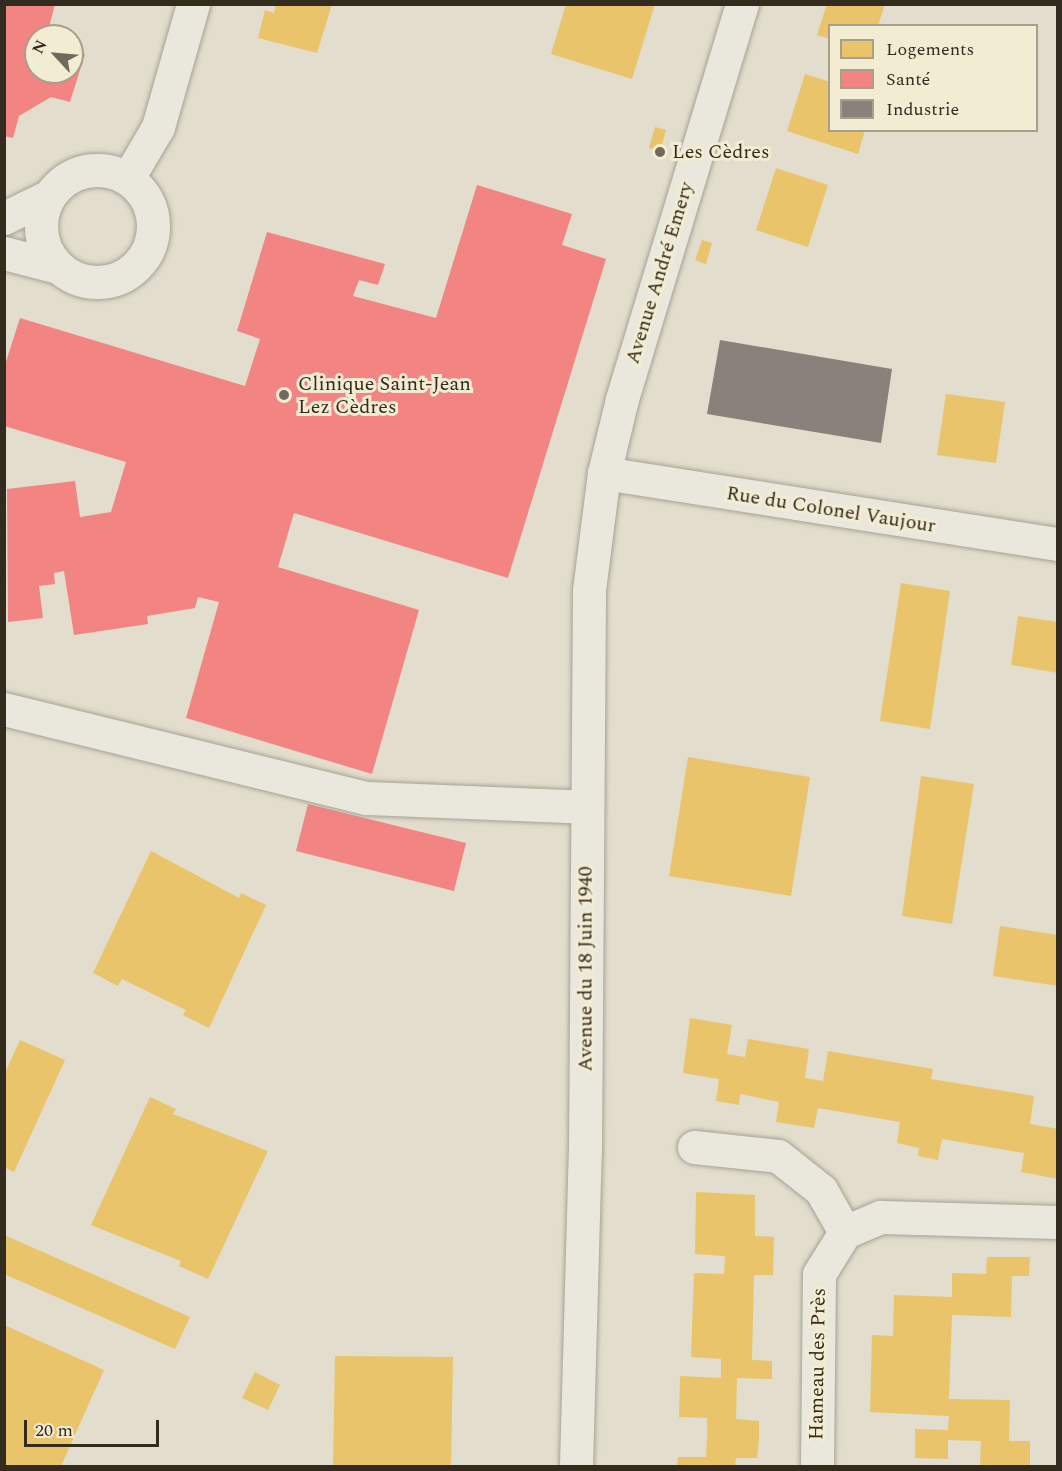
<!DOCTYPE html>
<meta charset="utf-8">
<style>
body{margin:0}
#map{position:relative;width:1062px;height:1471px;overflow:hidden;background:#e2ddcc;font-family:Spectral,serif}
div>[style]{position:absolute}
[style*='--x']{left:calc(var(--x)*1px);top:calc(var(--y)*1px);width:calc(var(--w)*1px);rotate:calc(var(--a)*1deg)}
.homes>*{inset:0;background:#e9c46a}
.health>*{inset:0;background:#f28482}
.industry>*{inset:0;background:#8a817c}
.roads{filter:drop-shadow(0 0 2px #a7a296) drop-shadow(0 0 2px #a7a296)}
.minor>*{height:33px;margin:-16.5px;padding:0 16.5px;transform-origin:16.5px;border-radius:16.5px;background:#eae7dd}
.minor>.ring{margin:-16.5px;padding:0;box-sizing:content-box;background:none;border:33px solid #eae7dd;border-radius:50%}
.dots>*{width:16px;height:16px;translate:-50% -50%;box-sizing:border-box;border:3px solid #f2ecd3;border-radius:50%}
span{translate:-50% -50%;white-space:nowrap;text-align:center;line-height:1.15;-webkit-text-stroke:6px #f2ecd3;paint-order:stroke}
.poi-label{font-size:20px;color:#342b1f}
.left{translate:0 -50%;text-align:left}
.street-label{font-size:20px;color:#342b1f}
.frame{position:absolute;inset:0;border:6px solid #342b1f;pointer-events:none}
.legend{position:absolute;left:828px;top:24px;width:210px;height:108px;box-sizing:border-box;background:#f2ecd3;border:2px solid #a69f8b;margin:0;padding:8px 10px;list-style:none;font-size:18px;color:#342b1f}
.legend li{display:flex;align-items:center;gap:12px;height:30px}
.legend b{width:30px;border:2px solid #a69f8b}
.north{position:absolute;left:24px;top:24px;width:60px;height:60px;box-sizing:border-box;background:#f2ecd3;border:2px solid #a69f8b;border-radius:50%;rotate:296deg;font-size:16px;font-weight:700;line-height:24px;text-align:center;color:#342b1f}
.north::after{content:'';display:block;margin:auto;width:21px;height:27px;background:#71695c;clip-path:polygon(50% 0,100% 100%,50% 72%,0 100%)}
.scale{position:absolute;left:24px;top:1420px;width:135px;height:27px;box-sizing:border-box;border:3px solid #342b1f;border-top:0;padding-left:8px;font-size:18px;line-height:21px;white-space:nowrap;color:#342b1f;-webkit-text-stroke:4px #f2ecd3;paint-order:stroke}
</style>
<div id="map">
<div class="homes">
<div style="clip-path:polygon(276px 4px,332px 4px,317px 53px,258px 38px,265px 10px,274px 13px)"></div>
<div style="clip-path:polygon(566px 4px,655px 4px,632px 79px,551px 54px)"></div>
<div style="clip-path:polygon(827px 4px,885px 4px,878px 26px,830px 26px,830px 39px,817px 35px)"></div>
<div style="clip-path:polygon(805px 74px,830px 82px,830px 130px,865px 130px,858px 154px,787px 131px)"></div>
<div style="clip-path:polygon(655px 127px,666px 130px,660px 152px,649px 148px)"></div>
<div style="clip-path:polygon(776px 168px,828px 185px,808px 247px,756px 230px)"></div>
<div style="clip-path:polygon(702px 240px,712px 243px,706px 264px,695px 260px)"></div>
<div style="clip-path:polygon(946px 394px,1005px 402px,996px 463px,937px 455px)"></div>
<div style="clip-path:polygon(901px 583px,950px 591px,930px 729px,880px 721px)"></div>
<div style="clip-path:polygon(1018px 616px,1058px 622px,1058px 673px,1011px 665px)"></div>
<div style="clip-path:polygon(688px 757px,810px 777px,791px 896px,669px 876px)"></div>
<div style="clip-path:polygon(921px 776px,974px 784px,952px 924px,902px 916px)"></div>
<div style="clip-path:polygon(151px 851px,239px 898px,241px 893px,266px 905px,209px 1028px,183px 1015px,186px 1010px,122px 979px,118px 986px,93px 973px)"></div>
<div style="clip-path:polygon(1000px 926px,1058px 935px,1058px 986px,993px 976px)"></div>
<div style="clip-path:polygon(690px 1018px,732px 1025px,727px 1054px,745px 1057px,748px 1039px,809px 1049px,805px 1078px,823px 1081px,828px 1051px,933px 1069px,931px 1079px,1034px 1096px,1030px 1124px,1058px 1129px,1058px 1179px,1021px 1172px,1024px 1153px,942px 1139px,938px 1160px,918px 1156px,919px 1148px,897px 1143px,900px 1122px,818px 1108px,814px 1128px,776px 1122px,779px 1102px,740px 1094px,739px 1105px,716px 1101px,719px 1079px,683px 1073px)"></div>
<div style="clip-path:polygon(20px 1040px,65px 1060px,14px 1172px,4px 1167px,4px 1075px)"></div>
<div style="clip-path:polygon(150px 1097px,176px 1109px,173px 1114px,268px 1151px,208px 1279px,179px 1266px,181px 1261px,91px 1225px)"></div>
<div style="clip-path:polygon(696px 1192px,755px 1195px,755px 1236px,774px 1237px,773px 1275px,754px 1275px,752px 1360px,772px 1361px,772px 1379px,737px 1378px,736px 1419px,759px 1421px,759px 1439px,757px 1458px,736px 1458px,735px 1466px,677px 1466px,678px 1457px,706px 1457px,707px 1438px,707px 1418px,679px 1417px,680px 1376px,721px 1378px,721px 1359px,691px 1357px,694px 1273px,724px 1274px,725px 1256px,695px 1254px)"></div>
<div style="clip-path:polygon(4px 1235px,190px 1317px,175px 1349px,4px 1274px)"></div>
<div style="clip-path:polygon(987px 1257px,1030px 1257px,1029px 1276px,1012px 1276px,1011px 1317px,952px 1315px,949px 1399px,1010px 1400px,1009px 1441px,1030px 1441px,1030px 1466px,980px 1466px,981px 1441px,948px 1440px,948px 1459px,915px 1458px,915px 1429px,948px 1430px,949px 1416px,870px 1412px,872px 1335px,893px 1336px,894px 1295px,952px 1297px,952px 1273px,986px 1274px)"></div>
<div style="clip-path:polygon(4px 1325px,104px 1370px,61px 1466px,4px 1466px)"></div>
<div style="clip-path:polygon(335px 1356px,453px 1357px,451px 1466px,333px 1466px)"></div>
<div style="clip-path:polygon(255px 1372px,280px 1385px,268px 1410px,242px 1398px)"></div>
</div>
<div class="health">
<div style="clip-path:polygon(4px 4px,55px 4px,49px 27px,53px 36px,36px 36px,36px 72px,72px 72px,72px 51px,85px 54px,70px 102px,51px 97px,19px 116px,13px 138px,4px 136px)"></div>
<div style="clip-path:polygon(477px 185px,572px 214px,562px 245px,606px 259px,508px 578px,294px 513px,278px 567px,419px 610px,372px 774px,186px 718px,219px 602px,198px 597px,195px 608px,147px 616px,148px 624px,74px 635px,64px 571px,54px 573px,55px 584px,39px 586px,43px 618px,8px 622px,7px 489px,75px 481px,80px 517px,111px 512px,126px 462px,4px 426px,4px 368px,20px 318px,245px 386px,260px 339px,237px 331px,267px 232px,385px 264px,378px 285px,359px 280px,353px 296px,436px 318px)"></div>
<div style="clip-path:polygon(308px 804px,466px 843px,454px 891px,296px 851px)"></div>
</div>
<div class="industry">
<div style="clip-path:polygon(720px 340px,892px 369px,881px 443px,707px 414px)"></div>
</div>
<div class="roads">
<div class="minor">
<div class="ring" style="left:41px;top:170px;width:79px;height:79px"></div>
<div style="--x:128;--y:178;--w:59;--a:-59.5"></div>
<div style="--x:158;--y:127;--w:128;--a:-74.1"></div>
<div style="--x:4;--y:218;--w:48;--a:-26"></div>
<div style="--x:4;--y:253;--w:56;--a:14.5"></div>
<div style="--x:604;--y:473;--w:460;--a:8.9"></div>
<div style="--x:4;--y:709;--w:373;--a:13.8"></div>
<div style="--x:366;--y:798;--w:221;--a:2.3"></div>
<div style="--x:694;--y:1147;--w:84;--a:6.1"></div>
<div style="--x:778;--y:1156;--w:55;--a:38.3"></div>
<div style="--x:821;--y:1190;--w:48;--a:60.3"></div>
<div style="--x:576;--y:1466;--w:314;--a:-88.4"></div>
<div style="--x:585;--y:1152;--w:562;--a:-89.59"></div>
<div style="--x:589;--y:590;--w:118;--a:-82.7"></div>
<div style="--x:604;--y:473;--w:76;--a:-76.3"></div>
<div style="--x:622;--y:399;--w:413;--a:-73.1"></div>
<div style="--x:817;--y:1466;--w:192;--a:-89.4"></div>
<div style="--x:819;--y:1274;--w:49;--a:-58.2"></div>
<div style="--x:845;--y:1232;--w:39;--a:-23"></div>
<div style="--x:881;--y:1217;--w:177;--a:1.6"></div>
</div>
</div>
<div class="dots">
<div style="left:660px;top:152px;background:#71695c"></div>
<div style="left:284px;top:395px;background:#71695c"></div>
</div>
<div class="poi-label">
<span class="left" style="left:672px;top:152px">Les Cèdres</span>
<span class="left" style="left:298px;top:396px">Clinique Saint-Jean<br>Lez Cèdres</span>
</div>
<div class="street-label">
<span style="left:660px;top:273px;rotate:-73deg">Avenue André Emery</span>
<span style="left:831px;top:510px;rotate:9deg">Rue du Colonel Vaujour</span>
<span style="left:586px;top:969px;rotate:-90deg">Avenue du 18 Juin 1940</span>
<span style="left:818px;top:1364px;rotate:-89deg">Hameau des Près</span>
</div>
<div class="frame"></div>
<ul class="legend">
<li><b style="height:16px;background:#e9c46a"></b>Logements</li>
<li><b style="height:16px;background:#f28482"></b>Santé</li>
<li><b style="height:16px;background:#8a817c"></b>Industrie</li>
</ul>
<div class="north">N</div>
<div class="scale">20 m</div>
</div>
